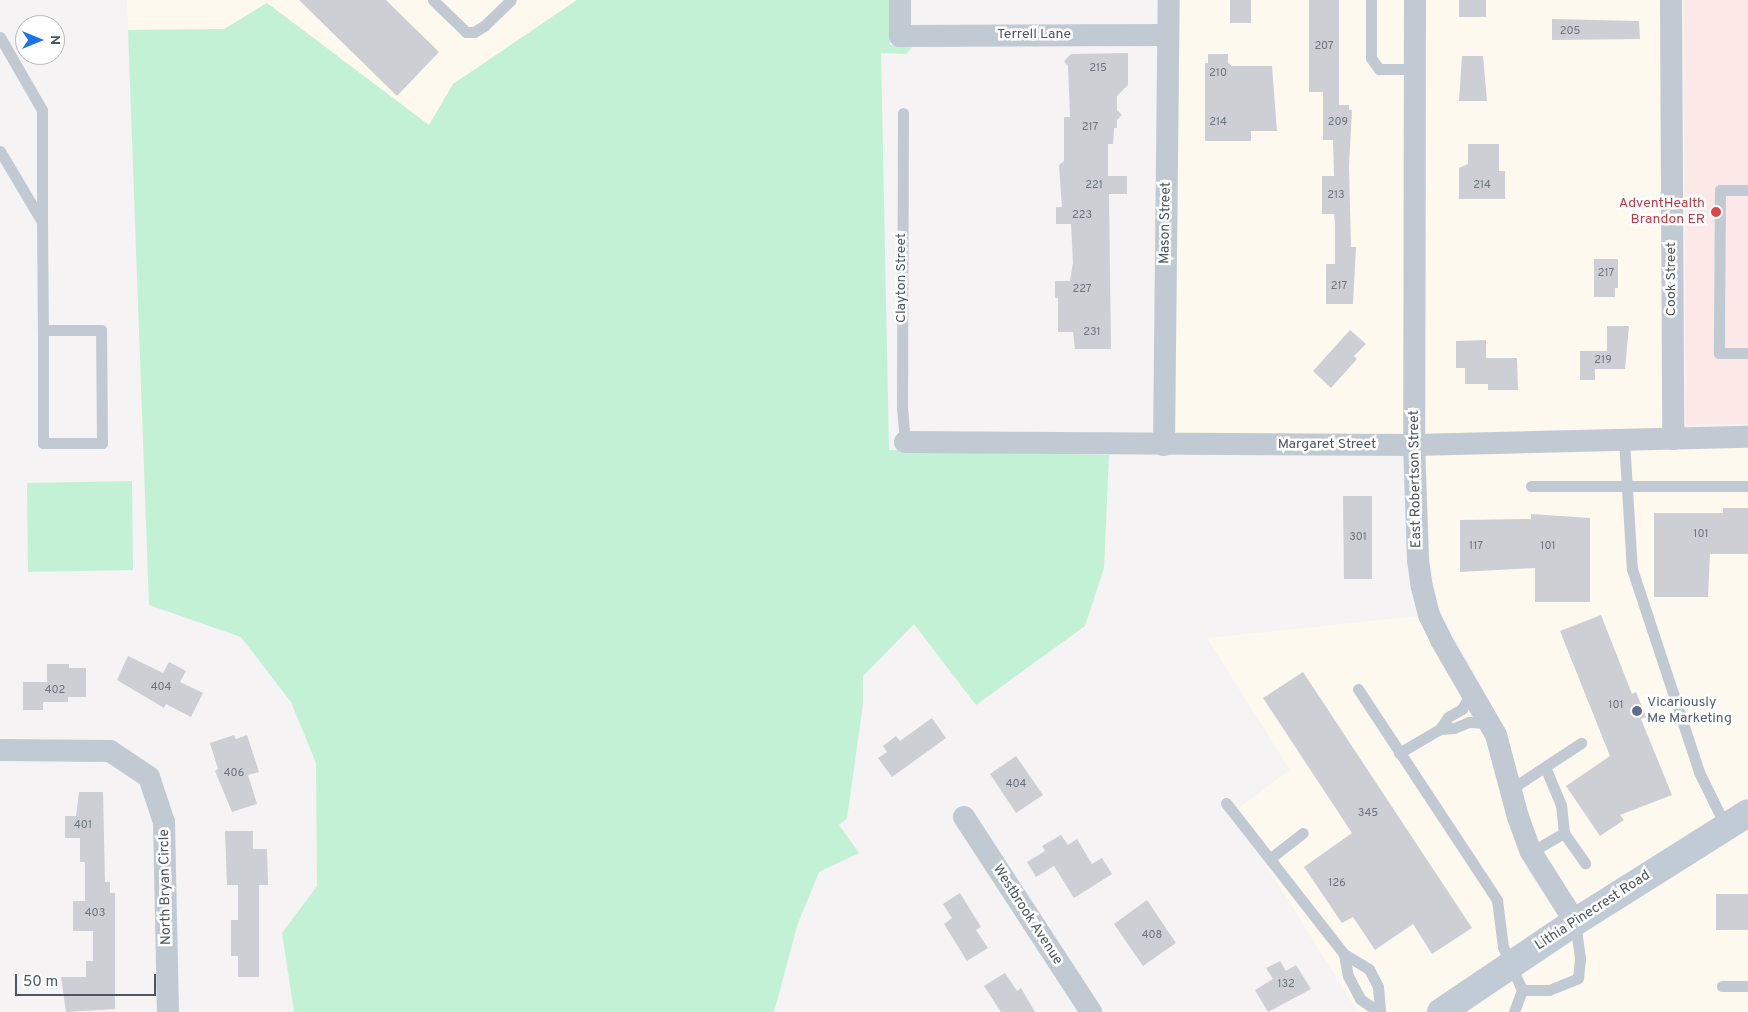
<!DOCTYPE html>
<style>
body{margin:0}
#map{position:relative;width:1748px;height:1012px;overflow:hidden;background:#f5f3f3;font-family:Overpass,sans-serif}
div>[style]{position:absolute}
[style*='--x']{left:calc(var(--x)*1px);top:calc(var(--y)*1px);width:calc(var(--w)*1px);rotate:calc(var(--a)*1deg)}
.commercial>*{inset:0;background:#fdf9ef}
.medical>*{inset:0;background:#fce8e6}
.green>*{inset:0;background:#c3f1d5}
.building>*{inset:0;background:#cdcfd5}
.lane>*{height:11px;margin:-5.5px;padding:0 5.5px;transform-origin:5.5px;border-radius:5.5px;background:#c1cad2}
.street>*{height:22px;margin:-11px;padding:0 11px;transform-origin:11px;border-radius:11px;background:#c1cad2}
.secondary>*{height:28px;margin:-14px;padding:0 14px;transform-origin:14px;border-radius:14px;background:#c1cbd6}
.dots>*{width:14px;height:14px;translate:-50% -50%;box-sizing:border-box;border:2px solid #fff;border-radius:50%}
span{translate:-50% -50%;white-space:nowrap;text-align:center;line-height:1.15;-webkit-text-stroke:5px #fff;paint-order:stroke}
.number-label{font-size:11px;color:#6b747e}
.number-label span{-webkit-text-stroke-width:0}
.street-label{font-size:14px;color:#4a5661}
.health-label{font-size:14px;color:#be3a42}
.right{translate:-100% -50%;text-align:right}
.service-label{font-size:14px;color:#4e5e75}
.left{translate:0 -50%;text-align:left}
.north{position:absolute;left:15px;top:15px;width:50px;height:50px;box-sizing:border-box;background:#fff;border:1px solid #b7bbc0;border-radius:50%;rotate:90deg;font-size:14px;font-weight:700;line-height:20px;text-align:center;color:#4a5661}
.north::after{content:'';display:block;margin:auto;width:18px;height:22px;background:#1a73e8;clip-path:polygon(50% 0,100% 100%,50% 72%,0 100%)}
.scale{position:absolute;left:15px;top:974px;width:141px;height:22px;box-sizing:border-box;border:2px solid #4a5661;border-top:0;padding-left:6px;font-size:15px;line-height:18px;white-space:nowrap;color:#4a5661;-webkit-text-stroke:4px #fff;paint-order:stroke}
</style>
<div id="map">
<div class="commercial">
<div style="clip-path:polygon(127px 0,577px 0,453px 84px,429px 125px,267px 3px,224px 29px,128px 30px)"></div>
<div style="clip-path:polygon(1180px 0,1404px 0,1403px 435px,1175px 436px)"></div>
<div style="clip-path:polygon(1426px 0,1660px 0,1662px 429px,1425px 435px)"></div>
<div style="clip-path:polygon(1748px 447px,1748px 801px,1578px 908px,1547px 862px,1528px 815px,1506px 731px,1440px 611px,1429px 559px,1426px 454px)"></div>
<div style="clip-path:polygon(1418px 616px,1486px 739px,1517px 848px,1528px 871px,1560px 919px,1423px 1012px,1358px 1012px,1233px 812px,1290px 770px,1207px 638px)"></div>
<div style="clip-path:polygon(1748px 825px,1748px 1012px,1459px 1012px)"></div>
</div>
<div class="medical">
<div style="clip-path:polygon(1684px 0,1748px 0,1748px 424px,1686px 425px)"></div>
</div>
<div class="green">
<div style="clip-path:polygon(577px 0,889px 0,890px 45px,913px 46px,906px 54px,881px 53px,889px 450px,1109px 455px,1104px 568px,1085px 626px,976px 705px,914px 624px,863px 676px,863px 704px,847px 818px,839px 825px,859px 853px,819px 872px,798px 923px,774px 1012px,294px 1012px,282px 933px,317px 886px,316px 763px,291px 702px,241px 637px,149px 605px,128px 30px,224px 29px,267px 3px,429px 125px,453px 84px)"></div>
<div style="clip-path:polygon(132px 481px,133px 570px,28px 572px,27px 483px)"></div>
</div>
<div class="building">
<div style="clip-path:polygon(299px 0,386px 0,439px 52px,397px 96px)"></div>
<div style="clip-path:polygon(1230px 0,1251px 0,1251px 23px,1230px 23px)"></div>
<div style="clip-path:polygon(1309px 0,1339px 0,1339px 105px,1349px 105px,1349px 110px,1352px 110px,1349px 165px,1351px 247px,1356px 247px,1353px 304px,1326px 304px,1326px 264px,1335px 264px,1335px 224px,1334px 214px,1322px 214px,1322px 176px,1334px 176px,1333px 140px,1323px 140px,1323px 92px,1309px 92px)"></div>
<div style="clip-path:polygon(1459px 0,1486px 0,1486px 17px,1459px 17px)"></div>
<div style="clip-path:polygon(1552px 19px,1639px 21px,1640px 39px,1552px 40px)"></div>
<div style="clip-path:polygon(1128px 53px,1128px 85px,1117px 96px,1117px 110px,1122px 115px,1117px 120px,1117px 128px,1114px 128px,1113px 144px,1108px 144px,1108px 176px,1127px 176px,1127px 194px,1109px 194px,1111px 349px,1075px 349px,1073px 332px,1058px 332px,1058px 298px,1055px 298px,1055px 281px,1070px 281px,1073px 263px,1071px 224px,1056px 224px,1056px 207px,1062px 207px,1059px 165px,1064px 161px,1064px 117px,1070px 117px,1068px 66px,1064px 61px,1071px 54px)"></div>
<div style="clip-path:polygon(1208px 54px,1228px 54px,1228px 63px,1232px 66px,1272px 66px,1277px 131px,1251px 131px,1251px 141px,1205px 141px,1205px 63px,1208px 63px)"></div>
<div style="clip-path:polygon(1462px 56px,1483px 56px,1487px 101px,1459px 101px)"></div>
<div style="clip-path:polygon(1468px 144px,1499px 144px,1499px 171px,1505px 171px,1505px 199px,1459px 199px,1459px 168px,1468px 164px)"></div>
<div style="clip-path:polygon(1594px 259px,1618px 259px,1618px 288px,1615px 288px,1615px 297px,1594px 297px)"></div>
<div style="clip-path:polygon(1607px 326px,1629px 326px,1625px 369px,1595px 369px,1595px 380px,1580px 380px,1580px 351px,1607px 351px)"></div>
<div style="clip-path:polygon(1350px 330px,1366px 344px,1354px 356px,1357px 359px,1331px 388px,1313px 371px)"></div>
<div style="clip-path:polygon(1486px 340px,1486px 358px,1517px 358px,1518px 390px,1488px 390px,1488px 384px,1465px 384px,1465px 368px,1456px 368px,1456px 341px)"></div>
<div style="clip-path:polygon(1343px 496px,1372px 496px,1372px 579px,1344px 579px)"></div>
<div style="clip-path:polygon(1723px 508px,1748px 508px,1748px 554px,1710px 554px,1708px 597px,1654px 597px,1654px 513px,1723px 513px)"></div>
<div style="clip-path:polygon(1531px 514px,1590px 518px,1590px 602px,1535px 602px,1535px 568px,1460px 572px,1460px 520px,1531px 519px)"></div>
<div style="clip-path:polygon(1601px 615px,1632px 694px,1636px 692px,1646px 717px,1641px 719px,1672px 795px,1620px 815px,1624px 820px,1600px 836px,1566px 786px,1610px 756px,1560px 631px)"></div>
<div style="clip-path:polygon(128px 656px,163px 673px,169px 662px,186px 671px,180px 682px,203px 693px,191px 717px,166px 704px,164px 708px,117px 680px)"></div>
<div style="clip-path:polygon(47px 664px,69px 664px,69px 668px,86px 668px,86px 697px,68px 697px,68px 702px,43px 702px,43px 710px,23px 710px,23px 682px,47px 682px)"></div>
<div style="clip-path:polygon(1303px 672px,1472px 928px,1432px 954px,1413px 924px,1375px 950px,1353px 917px,1342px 923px,1304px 867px,1352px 833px,1263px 698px)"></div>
<div style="clip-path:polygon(932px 718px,946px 738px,892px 777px,878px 758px,887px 752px,883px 746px,896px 736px,900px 741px)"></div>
<div style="clip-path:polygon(234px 735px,236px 739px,247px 735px,259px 772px,248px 775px,257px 804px,232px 812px,215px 771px,218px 769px,210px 743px)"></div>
<div style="clip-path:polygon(1016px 756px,1043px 795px,1016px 813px,990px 774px)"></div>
<div style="clip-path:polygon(79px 792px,103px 792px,105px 882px,110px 882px,110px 893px,115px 893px,115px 1009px,66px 1012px,61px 977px,86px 977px,86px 961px,93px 961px,93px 931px,73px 931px,73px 901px,85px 901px,85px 862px,80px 862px,80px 838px,65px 838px,65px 816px,76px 816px)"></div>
<div style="clip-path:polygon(225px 831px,253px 831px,253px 849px,267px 849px,268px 885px,259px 885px,259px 977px,238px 977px,238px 956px,231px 956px,231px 920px,238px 920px,238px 885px,227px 885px)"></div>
<div style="clip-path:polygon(1061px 835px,1068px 845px,1077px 839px,1092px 864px,1102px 858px,1112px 874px,1074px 898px,1054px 866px,1036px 877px,1027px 862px,1045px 851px,1042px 846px)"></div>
<div style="clip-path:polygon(960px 893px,981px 927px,976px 930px,988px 948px,967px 961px,944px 924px,952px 918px,943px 904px)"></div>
<div style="clip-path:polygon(1716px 894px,1748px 894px,1748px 930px,1716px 930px)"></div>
<div style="clip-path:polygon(1147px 900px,1176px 943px,1143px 966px,1114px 924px)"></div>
<div style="clip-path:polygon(1280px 961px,1286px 971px,1296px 965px,1311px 989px,1268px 1012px,1255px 990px,1273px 979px,1266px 968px)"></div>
<div style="clip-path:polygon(1005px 973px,1017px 991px,1021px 988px,1035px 1012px,1001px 1012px,984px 986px)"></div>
</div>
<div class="lane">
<div style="--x:433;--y:0;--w:46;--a:44.1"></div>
<div style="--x:466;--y:32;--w:8;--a:0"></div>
<div style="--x:474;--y:32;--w:12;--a:-31"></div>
<div style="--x:484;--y:26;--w:37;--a:-44"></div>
<div style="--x:1371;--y:0;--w:58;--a:90"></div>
<div style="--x:1371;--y:58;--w:14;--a:54"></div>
<div style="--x:1379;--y:69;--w:36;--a:0"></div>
<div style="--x:0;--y:37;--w:84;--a:60.1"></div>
<div style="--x:42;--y:110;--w:112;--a:90"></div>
<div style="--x:42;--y:222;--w:108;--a:89.5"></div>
<div style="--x:43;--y:330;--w:113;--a:90"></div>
<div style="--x:43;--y:443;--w:59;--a:0"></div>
<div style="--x:102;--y:443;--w:113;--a:-90.5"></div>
<div style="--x:101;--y:330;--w:58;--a:180"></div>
<div style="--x:903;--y:113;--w:294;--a:90.2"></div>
<div style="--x:902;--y:407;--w:35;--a:85"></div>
<div style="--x:0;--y:151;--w:80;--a:59.3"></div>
<div style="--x:1748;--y:190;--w:28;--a:180"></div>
<div style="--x:1720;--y:190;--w:163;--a:90.4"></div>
<div style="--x:1719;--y:353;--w:29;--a:0"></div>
<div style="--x:1624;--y:440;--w:129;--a:86.5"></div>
<div style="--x:1632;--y:569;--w:214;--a:71.7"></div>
<div style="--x:1699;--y:772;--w:61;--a:63.9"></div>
<div style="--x:1531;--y:486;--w:217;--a:0"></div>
<div style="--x:1358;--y:689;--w:253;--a:56.6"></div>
<div style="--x:1497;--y:900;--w:47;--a:82.7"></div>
<div style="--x:1503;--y:947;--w:47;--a:66.2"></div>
<div style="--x:1522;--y:990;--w:27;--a:0"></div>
<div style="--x:1549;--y:990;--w:31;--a:-22"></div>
<div style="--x:1578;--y:978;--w:20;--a:-84"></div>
<div style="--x:1580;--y:958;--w:35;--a:-98"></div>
<div style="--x:1440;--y:729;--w:14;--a:-4"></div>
<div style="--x:1454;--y:728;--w:16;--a:-22"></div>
<div style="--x:1469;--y:722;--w:20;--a:3"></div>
<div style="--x:1399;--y:753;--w:48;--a:-30.3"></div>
<div style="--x:1440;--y:729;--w:14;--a:-56"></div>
<div style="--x:1448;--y:717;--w:16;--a:-30"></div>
<div style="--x:1462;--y:709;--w:21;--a:-61"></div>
<div style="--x:1511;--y:789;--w:84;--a:-33.3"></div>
<div style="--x:1226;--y:803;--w:192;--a:52"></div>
<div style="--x:1344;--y:954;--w:29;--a:31"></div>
<div style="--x:1369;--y:969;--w:20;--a:63"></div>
<div style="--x:1378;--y:987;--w:25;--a:85"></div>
<div style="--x:1564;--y:833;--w:37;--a:55"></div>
<div style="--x:1531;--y:852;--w:38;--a:-30"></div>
<div style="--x:1564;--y:833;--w:28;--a:-96"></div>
<div style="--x:1561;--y:805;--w:41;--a:-112.8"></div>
<div style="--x:1272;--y:857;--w:39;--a:-38"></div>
<div style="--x:1344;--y:954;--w:22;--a:80"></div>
<div style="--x:1348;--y:976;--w:26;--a:62"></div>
<div style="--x:1360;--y:999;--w:23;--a:34"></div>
<div style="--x:1722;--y:986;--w:26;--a:0"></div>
<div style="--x:1514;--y:1012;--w:23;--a:-70"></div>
</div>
<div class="street">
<div style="--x:900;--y:0;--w:36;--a:90"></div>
<div style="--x:900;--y:36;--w:268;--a:-0.2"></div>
<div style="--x:1415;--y:0;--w:445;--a:90.1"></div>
<div style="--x:1414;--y:445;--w:115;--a:88"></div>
<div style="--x:1418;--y:560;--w:27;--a:82"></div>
<div style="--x:1422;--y:587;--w:29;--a:76"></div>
<div style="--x:1429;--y:615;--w:28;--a:64"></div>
<div style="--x:1441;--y:640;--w:110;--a:59.9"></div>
<div style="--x:1496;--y:735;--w:85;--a:75"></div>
<div style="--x:1518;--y:817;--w:37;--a:70"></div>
<div style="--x:1531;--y:852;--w:83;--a:57.8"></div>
<div style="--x:1671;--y:0;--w:439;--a:89.7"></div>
<div style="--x:905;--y:442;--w:509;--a:0.34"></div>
<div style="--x:1414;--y:445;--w:334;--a:-1.4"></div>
<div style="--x:1164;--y:445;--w:445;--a:-89.4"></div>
<div style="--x:0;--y:750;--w:110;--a:0.5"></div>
<div style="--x:110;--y:751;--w:47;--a:33.7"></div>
<div style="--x:149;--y:777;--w:47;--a:71.6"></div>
<div style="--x:164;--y:822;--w:190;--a:88.8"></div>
<div style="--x:964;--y:817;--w:233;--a:56.9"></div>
</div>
<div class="secondary">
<div style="--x:1441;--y:1012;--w:161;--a:-33.9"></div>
<div style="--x:1575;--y:922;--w:204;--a:-32.2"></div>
</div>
<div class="dots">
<div style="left:1716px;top:212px;background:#e0444e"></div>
<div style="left:1637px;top:711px;background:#5c6f8a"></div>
</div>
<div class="number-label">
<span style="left:1570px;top:31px">205</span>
<span style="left:1324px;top:46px">207</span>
<span style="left:1098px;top:68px">215</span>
<span style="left:1218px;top:73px">210</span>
<span style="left:1218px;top:122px">214</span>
<span style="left:1338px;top:122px">209</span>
<span style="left:1090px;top:127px">217</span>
<span style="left:1094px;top:185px">221</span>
<span style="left:1482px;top:185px">214</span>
<span style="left:1336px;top:195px">213</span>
<span style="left:1082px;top:215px">223</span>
<span style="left:1606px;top:273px">217</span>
<span style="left:1339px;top:286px">217</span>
<span style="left:1082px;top:289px">227</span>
<span style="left:1092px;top:332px">231</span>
<span style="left:1603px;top:360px">219</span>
<span style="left:1701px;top:534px">101</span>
<span style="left:1358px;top:537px">301</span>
<span style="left:1476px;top:546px">117</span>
<span style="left:1548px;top:546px">101</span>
<span style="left:161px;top:687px">404</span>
<span style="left:55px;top:690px">402</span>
<span style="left:1616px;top:705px">101</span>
<span style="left:234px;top:773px">406</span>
<span style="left:1016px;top:784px">404</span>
<span style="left:1368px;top:813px">345</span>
<span style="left:83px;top:825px">401</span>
<span style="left:1337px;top:883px">126</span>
<span style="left:95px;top:913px">403</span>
<span style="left:1152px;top:935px">408</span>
<span style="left:1286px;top:984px">132</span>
</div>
<div class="street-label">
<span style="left:1034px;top:35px">Terrell Lane</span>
<span style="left:1166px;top:223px;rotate:-89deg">Mason Street</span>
<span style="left:902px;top:278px;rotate:-90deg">Clayton Street</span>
<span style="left:1672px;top:279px;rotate:-90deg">Cook Street</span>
<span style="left:1327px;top:445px">Margaret Street</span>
<span style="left:1416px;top:479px;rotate:-91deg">East Robertson Street</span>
<span style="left:166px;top:887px;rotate:-91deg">North Bryan Circle</span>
<span style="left:1593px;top:911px;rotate:-33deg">Lithia Pinecrest Road</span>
<span style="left:1027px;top:915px;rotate:57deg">Westbrook Avenue</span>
</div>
<div class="health-label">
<span class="right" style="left:1705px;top:212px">AdventHealth<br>Brandon ER</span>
</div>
<div class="service-label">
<span class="left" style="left:1647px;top:711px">Vicariously<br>Me Marketing</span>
</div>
<div class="north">N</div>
<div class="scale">50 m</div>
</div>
